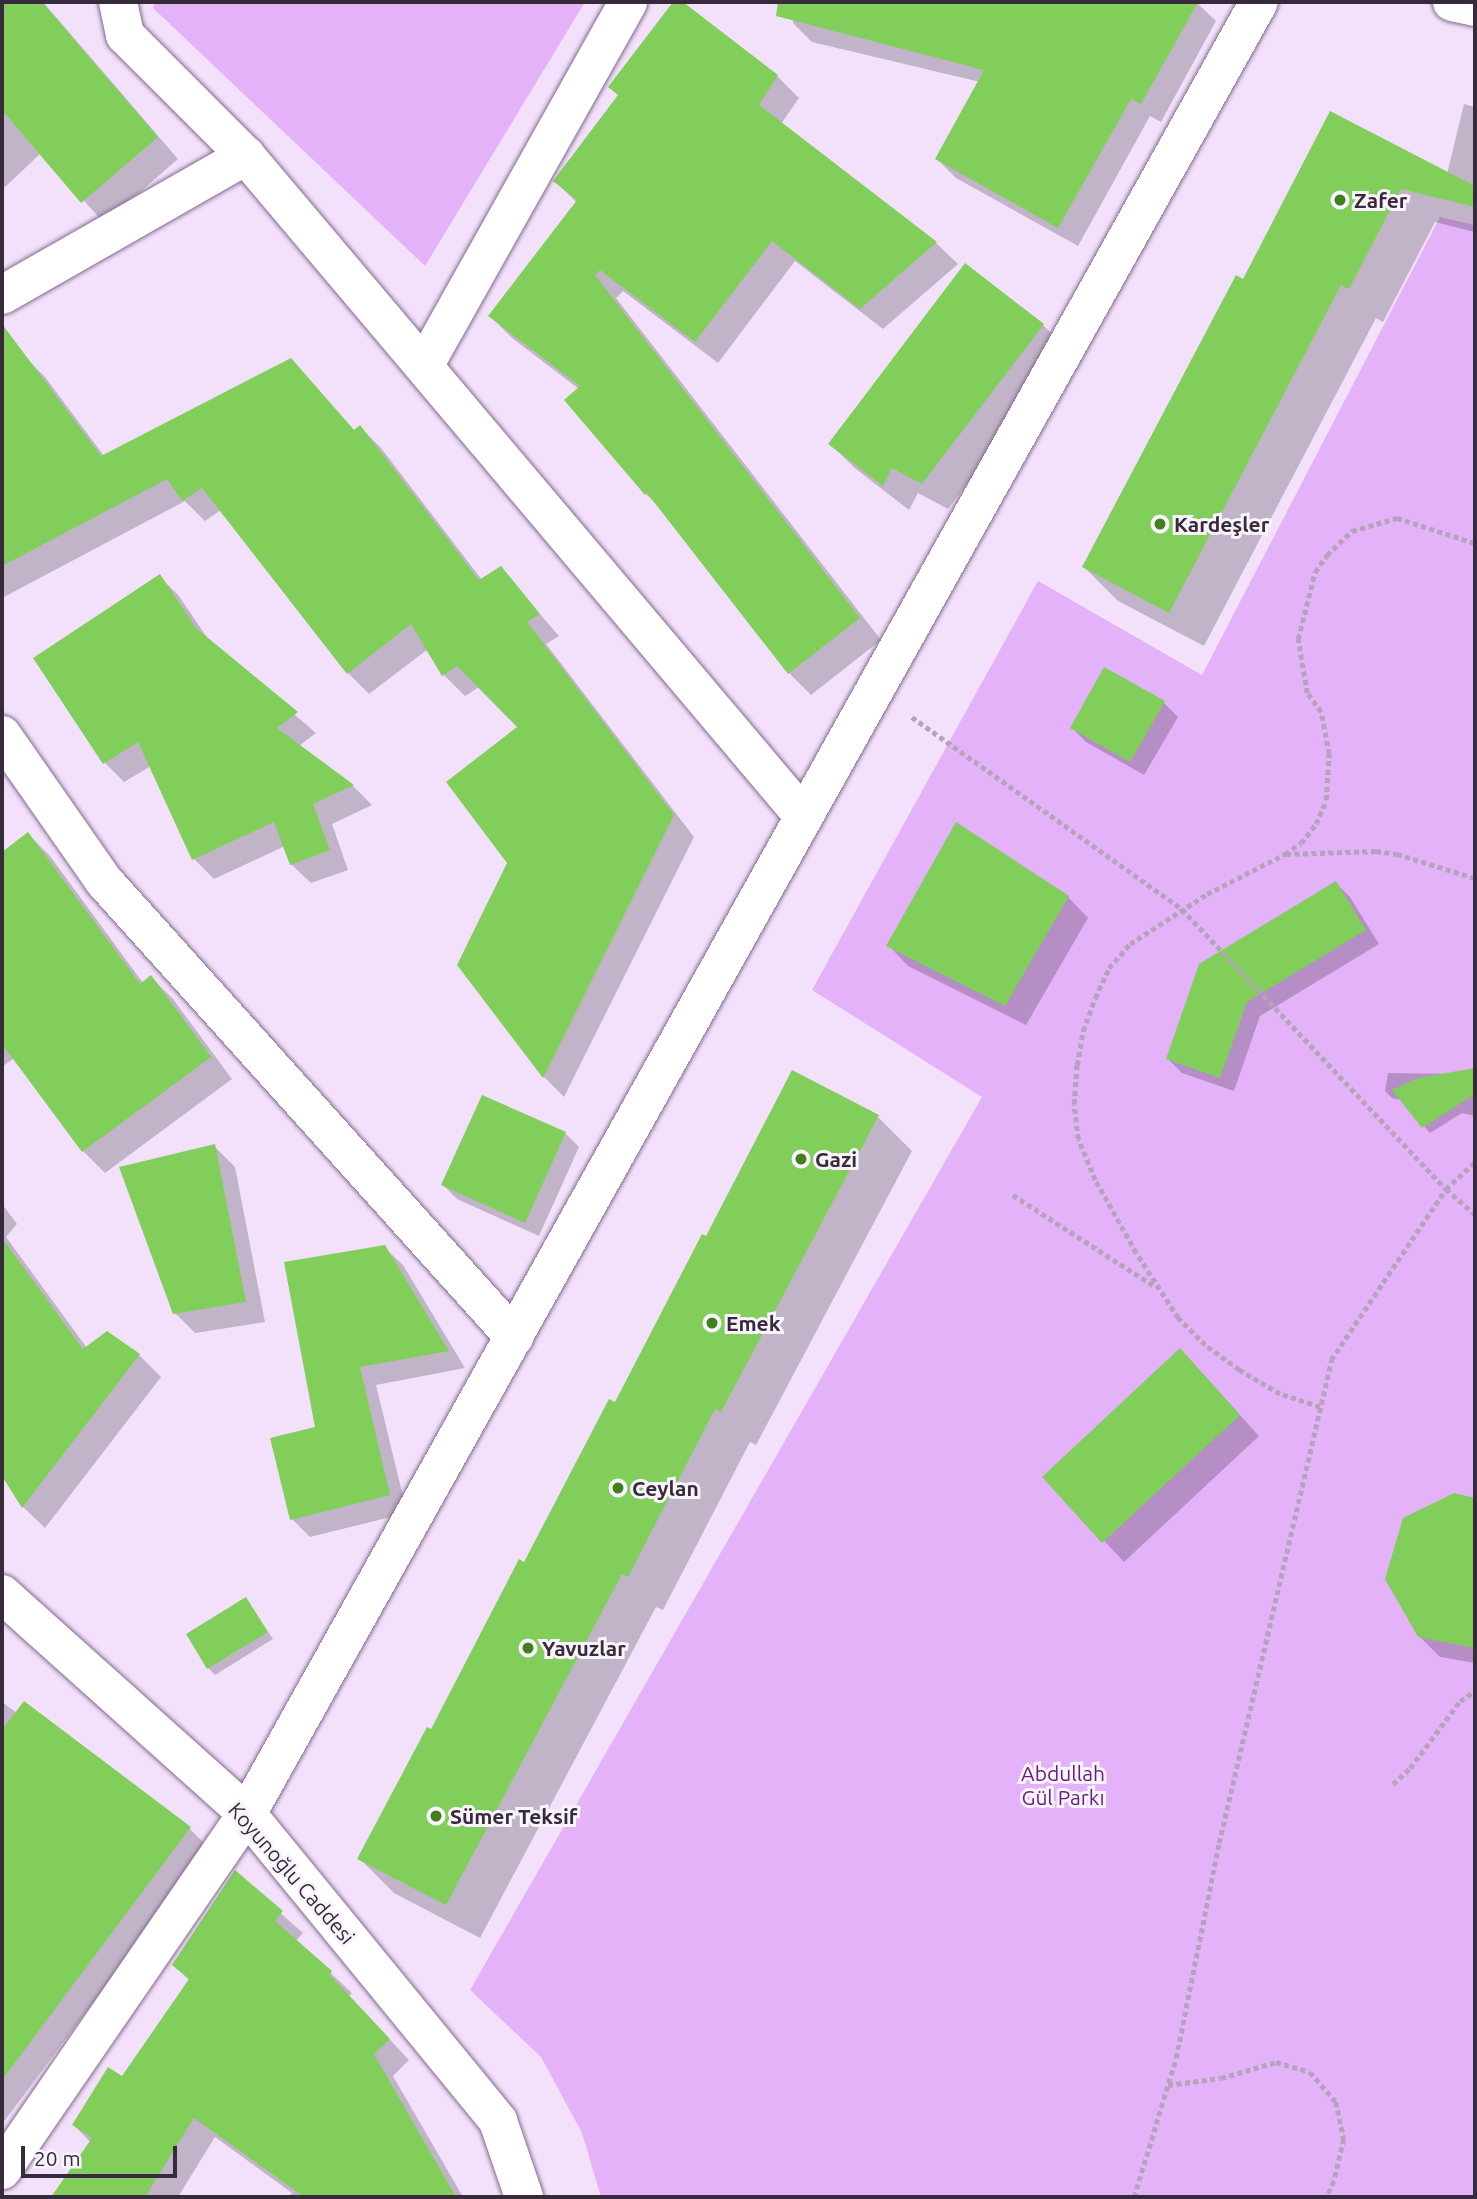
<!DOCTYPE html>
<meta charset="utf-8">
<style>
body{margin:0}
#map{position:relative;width:1477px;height:2199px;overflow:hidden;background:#f3e1fb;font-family:Ubuntu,sans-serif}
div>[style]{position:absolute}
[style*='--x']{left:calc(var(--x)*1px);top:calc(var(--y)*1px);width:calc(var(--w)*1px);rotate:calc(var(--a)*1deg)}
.green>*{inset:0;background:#e4b2f8}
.shadow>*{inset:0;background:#0003}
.building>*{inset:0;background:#81ce5b}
.path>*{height:4.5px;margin-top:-2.25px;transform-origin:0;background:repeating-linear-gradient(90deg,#b4a4bb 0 5px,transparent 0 8.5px)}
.roads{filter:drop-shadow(0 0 2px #856990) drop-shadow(0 0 2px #856990)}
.minor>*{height:38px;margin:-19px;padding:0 19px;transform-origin:19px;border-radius:19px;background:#fff}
.tertiary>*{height:38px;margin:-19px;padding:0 19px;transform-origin:19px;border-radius:19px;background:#fff}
.dots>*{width:19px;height:19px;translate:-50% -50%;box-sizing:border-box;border:4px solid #f9f3fc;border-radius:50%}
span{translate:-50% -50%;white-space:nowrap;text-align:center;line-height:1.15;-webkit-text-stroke:6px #f9f3fc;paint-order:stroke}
.poi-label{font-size:21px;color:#362a3b;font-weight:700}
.left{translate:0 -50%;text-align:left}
.park-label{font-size:21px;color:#661e7d}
.street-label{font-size:21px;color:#362a3b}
.frame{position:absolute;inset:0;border:4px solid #362a3b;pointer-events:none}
.scale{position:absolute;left:21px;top:2146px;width:156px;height:32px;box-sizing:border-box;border:4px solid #362a3b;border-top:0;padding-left:9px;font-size:21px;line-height:24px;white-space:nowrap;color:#362a3b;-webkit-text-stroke:5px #f9f3fc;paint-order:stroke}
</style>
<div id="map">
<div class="green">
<div style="clip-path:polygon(156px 2px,585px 2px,425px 266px,153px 8px)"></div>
<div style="clip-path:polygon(1440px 217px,1475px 225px,1475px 2197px,601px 2197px,582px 2133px,541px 2057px,470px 1990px,982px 1097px,812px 990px,1038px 581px,1202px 675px)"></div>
</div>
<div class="shadow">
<div style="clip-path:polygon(2px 2px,43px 2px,178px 159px,104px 223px,41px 153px,5px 187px,2px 184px)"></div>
<div style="clip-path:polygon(675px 2px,680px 2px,777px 76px,799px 98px,781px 124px,936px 243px,958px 264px,883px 329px,795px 261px,718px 363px,623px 291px,616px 298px,881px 640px,811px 695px,789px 673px,663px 511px,646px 494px,579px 389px,512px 338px,490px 316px,577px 203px,555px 181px,620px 96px,611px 87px)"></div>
<div style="clip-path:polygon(798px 2px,1196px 2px,1216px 21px,1161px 122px,1150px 116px,1078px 246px,956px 178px,937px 159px,980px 82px,812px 42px,793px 23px)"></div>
<div style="clip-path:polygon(1464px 104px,1475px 107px,1475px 232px,1435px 222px,1383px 322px,1376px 318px,1204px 646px,1118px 601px,1084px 567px,1244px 281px,1331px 113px,1447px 174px)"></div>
<div style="clip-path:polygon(1043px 325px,1069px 351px,948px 509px,918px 493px,909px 510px,856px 469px,830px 444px)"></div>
<div style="clip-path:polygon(24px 356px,45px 377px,104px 456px,311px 382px,355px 431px,360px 427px,381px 448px,482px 580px,500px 568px,559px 636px,546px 644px,694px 837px,564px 1097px,544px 1077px,459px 965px,509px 863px,520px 727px,479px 687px,465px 696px,444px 675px,428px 649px,369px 694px,348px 673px,221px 510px,205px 521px,185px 501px,2px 598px,2px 368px)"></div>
<div style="clip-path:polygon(159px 576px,179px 596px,210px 642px,316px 733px,299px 746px,353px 786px,372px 805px,332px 824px,348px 870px,311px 883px,291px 864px,285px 846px,214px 879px,194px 859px,151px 766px,124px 782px,105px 763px)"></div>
<div style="clip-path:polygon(1105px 669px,1164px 703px,1178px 717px,1144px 775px,1086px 742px,1072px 728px)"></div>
<div style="clip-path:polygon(28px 834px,50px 856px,143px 983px,151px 977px,173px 999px,232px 1079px,105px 1173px,83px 1151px,14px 1058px,2px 1067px,2px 854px)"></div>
<div style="clip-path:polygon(1336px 883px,1350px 897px,1379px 944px,1260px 1016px,1234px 1091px,1182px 1073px,1168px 1059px)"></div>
<div style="clip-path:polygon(1068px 897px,1088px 918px,1026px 1025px,908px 966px,888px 945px)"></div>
<div style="clip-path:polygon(1475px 1070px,1475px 1116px,1462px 1113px,1430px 1133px,1402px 1100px,1392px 1098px,1385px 1091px,1388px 1073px,1451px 1074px)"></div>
<div style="clip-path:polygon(878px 1117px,912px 1151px,756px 1445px,750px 1442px,663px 1610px,656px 1607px,480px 1938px,394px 1893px,360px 1859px,707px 1238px)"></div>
<div style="clip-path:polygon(565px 1133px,579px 1147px,539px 1236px,457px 1199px,443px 1185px)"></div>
<div style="clip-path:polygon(214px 1146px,235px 1167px,265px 1322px,195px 1333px,175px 1313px)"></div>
<div style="clip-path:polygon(2px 1204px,17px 1224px,6px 1237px,87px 1348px,108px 1333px,139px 1355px,161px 1377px,45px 1528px,23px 1507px,2px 1473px)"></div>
<div style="clip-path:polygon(384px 1247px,403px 1265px,465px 1368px,376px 1385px,407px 1513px,310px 1537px,292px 1519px,317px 1428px)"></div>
<div style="clip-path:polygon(1200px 1371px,1259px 1436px,1124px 1562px,1044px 1477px)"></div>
<div style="clip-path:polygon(1454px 1494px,1475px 1500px,1475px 1663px,1440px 1657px,1419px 1636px)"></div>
<div style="clip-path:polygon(246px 1600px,273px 1639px,215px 1675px,208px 1668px)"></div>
<div style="clip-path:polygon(2px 1702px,17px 1713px,24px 1703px,190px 1829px,209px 1848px,2px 2124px)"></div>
<div style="clip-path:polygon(235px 1873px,303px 1933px,296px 1941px,352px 1993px,349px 1996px,409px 2060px,393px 2076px,463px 2197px,287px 2197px,292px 2193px,215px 2137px,178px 2197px,53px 2197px,91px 2143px,74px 2125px,122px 2078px,190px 1981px,174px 1965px)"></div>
</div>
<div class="building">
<div style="clip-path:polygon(2px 2px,42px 2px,158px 137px,81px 203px,2px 110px)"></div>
<div style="clip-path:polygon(673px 2px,683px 2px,778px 75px,759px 105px,937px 242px,860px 309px,772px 241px,695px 342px,600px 270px,595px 275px,860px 618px,788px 674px,647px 493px,645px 495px,564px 400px,580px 386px,488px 316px,577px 200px,553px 181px,618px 95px,608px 87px)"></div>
<div style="clip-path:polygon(778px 2px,1198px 2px,1141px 104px,1131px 99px,1058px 228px,935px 159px,984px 70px,776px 16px)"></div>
<div style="clip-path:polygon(1330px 111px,1475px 186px,1475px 207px,1401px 189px,1349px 289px,1341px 285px,1169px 613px,1082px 567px,1236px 275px,1243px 279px)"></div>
<div style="clip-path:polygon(965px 263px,1044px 324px,922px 484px,892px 468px,883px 486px,828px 444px)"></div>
<div style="clip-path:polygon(2px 324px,101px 456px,291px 358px,354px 430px,360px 425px,479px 580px,501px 566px,540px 614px,527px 622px,674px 815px,543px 1078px,457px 965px,507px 863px,446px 782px,517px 727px,457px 666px,442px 676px,411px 624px,347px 674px,202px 488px,182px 501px,167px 479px,2px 566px)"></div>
<div style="clip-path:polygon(160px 574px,196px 628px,298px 712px,277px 728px,354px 785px,313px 804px,330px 850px,290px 865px,274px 822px,192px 860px,138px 742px,103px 764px,33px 658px)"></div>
<div style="clip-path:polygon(1104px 667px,1165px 701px,1130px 762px,1070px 728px)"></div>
<div style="clip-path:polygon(956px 822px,1069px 896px,1005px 1006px,886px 946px)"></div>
<div style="clip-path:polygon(28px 832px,140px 984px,151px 975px,211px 1057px,82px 1152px,2px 1044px,2px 852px)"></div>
<div style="clip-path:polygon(1336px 881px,1366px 930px,1247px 1002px,1220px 1078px,1166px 1059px,1199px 964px)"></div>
<div style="clip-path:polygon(1475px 1068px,1475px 1094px,1422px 1128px,1392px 1090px,1418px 1078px)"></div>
<div style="clip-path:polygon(792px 1070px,879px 1115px,721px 1412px,715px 1409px,628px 1577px,622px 1574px,446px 1905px,357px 1859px,427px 1727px,431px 1729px,519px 1559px,524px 1562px,609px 1399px,615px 1402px,702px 1234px,706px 1236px)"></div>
<div style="clip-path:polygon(482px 1095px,566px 1132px,525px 1223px,441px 1185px)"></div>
<div style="clip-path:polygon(215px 1144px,246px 1302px,173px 1314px,119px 1167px)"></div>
<div style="clip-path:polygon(2px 1238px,83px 1349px,107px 1331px,140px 1354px,22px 1508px,2px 1476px)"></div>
<div style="clip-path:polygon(385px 1245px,449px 1351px,360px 1367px,390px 1495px,290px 1520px,270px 1438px,315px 1427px,284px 1262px)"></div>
<div style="clip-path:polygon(1180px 1348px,1240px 1415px,1102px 1543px,1042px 1477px)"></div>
<div style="clip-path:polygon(1454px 1493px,1475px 1498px,1475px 1648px,1418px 1637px,1385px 1579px,1403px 1518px)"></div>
<div style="clip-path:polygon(246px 1597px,268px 1632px,207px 1669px,186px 1634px)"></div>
<div style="clip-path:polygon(24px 1701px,191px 1827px,2px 2080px,2px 1730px)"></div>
<div style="clip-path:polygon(235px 1870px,283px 1911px,275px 1921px,332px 1971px,330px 1975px,390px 2039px,374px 2054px,456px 2197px,304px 2197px,194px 2118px,145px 2197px,51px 2197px,92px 2138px,72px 2125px,108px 2067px,122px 2076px,189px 1979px,172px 1965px)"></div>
</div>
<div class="path">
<div style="--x:912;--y:717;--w:331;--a:35.4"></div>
<div style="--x:1182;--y:909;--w:385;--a:46.7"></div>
<div style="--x:1446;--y:1189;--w:40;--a:-43"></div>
<div style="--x:1286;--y:854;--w:90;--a:-1.9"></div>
<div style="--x:1376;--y:851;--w:21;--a:8"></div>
<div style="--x:1397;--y:854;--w:82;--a:17.1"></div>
<div style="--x:1013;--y:1195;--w:168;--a:32.8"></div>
<div style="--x:1320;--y:1407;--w:42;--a:-162"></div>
<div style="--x:1280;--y:1394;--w:48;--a:-149.7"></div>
<div style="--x:1239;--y:1370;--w:42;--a:-143.7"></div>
<div style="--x:1205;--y:1345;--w:38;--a:-135"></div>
<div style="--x:1178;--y:1318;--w:77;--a:-122.9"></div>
<div style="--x:1136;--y:1253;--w:84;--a:-119.3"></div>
<div style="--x:1095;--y:1180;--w:44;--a:-112.5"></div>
<div style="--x:1078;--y:1139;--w:35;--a:-97"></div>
<div style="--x:1074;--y:1104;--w:39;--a:-86"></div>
<div style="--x:1077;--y:1065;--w:35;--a:-80"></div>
<div style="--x:1083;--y:1031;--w:35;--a:-70"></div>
<div style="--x:1095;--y:998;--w:33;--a:-65"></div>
<div style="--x:1109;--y:968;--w:32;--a:-49"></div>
<div style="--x:1130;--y:944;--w:92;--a:-33"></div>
<div style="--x:1207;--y:894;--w:88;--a:-27.1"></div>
<div style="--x:1285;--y:854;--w:19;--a:-35"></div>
<div style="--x:1301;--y:843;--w:24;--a:-52"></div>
<div style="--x:1316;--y:824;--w:26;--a:-67"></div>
<div style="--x:1326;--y:800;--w:46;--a:-86.3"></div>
<div style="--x:1329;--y:754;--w:43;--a:-100.8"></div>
<div style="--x:1321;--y:712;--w:24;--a:-126"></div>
<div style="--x:1307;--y:693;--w:55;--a:-99.5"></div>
<div style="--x:1298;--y:639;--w:69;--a:-75.8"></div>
<div style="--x:1315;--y:572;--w:21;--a:-55"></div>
<div style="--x:1327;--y:555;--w:35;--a:-44"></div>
<div style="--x:1352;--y:531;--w:47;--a:-16.1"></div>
<div style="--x:1397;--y:518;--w:82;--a:17.8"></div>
<div style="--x:1393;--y:1784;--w:23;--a:-43"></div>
<div style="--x:1410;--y:1768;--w:84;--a:-53.3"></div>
<div style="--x:1460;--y:1701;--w:18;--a:-34"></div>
<div style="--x:1168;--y:2085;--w:53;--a:-7.5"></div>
<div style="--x:1221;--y:2078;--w:57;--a:-16.2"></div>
<div style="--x:1276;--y:2062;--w:35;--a:16"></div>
<div style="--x:1310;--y:2072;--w:40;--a:49"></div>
<div style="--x:1336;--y:2102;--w:38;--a:78"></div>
<div style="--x:1344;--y:2139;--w:43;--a:103.4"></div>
<div style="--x:1334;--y:2181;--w:17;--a:114"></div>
<div style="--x:1134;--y:2197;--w:145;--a:-73.2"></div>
<div style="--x:1176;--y:2058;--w:219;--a:-78.7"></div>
<div style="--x:1219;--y:1843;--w:496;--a:-76.9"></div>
<div style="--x:1331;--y:1360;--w:206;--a:-56.1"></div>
<div style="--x:1446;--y:1189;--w:38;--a:41"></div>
</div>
<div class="roads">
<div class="minor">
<div style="--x:118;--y:2;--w:34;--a:78"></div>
<div style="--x:125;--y:35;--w:171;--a:45"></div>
<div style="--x:246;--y:156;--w:865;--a:49.83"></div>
<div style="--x:1452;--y:2;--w:24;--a:12"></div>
<div style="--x:2;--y:295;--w:281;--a:-29.7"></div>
<div style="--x:424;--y:366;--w:417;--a:-60.7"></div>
<div style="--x:2;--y:735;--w:177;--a:55.1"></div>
<div style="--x:103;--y:880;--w:615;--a:48.03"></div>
</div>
<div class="tertiary">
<div style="--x:2;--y:1594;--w:329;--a:41.9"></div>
<div style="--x:247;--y:1814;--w:397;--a:50.7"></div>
<div style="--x:498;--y:2121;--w:80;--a:71.1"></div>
<div style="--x:2;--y:2170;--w:432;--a:-55.5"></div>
<div style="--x:247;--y:1814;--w:2075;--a:-60.82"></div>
</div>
</div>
<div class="dots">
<div style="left:1340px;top:200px;background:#42801e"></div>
<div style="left:1160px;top:524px;background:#42801e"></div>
<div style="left:801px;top:1159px;background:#42801e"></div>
<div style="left:712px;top:1323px;background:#42801e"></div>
<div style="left:618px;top:1488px;background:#42801e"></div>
<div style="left:528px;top:1648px;background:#42801e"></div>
<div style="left:436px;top:1816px;background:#42801e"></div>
</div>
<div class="poi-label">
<span class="left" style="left:1354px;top:200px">Zafer</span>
<span class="left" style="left:1174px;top:524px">Kardeşler</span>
<span class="left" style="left:815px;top:1159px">Gazi</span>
<span class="left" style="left:726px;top:1323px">Emek</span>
<span class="left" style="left:632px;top:1488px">Ceylan</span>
<span class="left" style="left:542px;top:1648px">Yavuzlar</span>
<span class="left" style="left:450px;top:1816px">Sümer Teksif</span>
</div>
<div class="park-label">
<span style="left:1063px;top:1785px">Abdullah<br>Gül Parkı</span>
</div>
<div class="street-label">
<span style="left:292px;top:1873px;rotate:49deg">Koyunoğlu Caddesi</span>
</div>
<div class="frame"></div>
<div class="scale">20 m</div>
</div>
